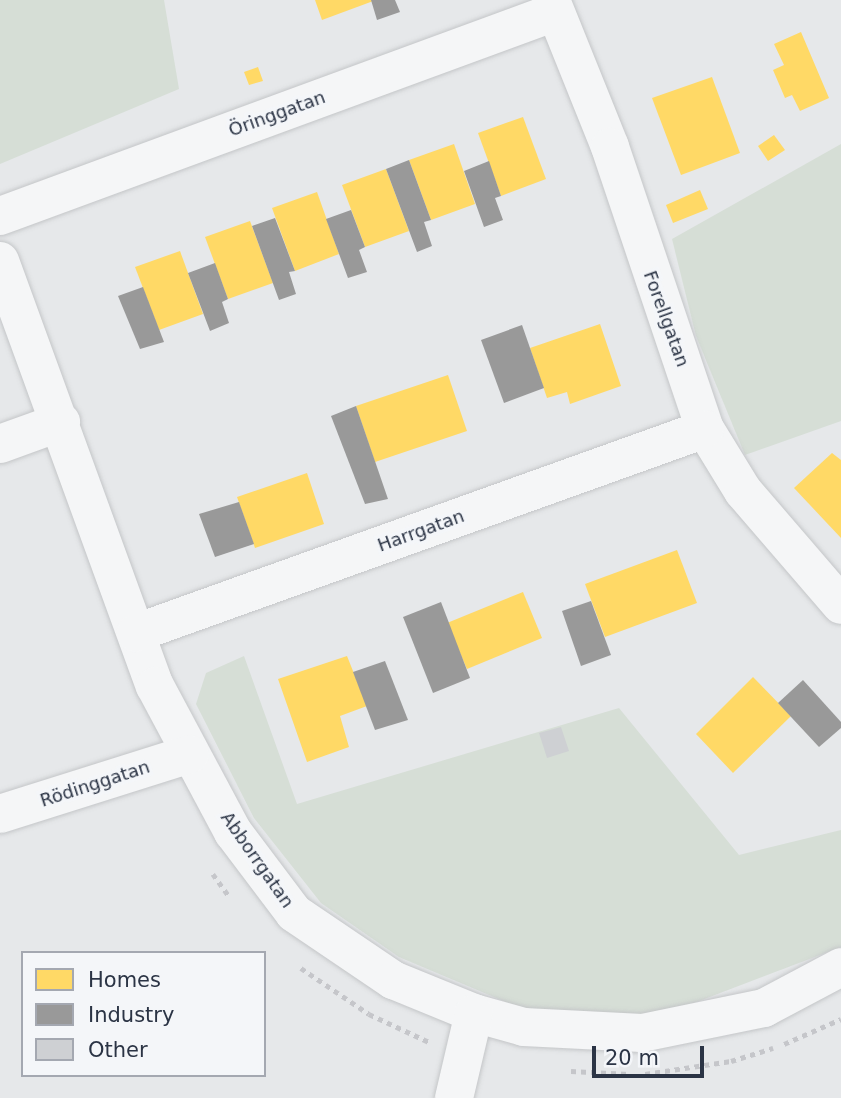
<!DOCTYPE html>
<meta charset="utf-8">
<style>
body{margin:0}
#map{position:relative;width:841px;height:1098px;overflow:hidden;background:#e6e8ea;font-family:"DejaVu Sans",sans-serif}
div>[style]{position:absolute}
[style*='--x']{left:calc(var(--x)*1px);top:calc(var(--y)*1px);width:calc(var(--w)*1px);rotate:calc(var(--a)*1deg)}
.green>*{inset:0;background:#d6ded6}
.homes>*{inset:0;background:#ffd966}
.industry>*{inset:0;background:#999}
.building>*{inset:0;background:#ced0d3}
.path>*{height:4.5px;margin-top:-2.25px;transform-origin:0;background:repeating-linear-gradient(90deg,#c5c6ca 0 5px,transparent 0 10px)}
.roads{filter:drop-shadow(0 0 2px #c4c6c8) drop-shadow(0 0 2px #c4c6c8)}
.minor>*{height:38px;margin:-19px;padding:0 19px;transform-origin:19px;border-radius:19px;background:#f5f6f7}
span{translate:-50% -50%;white-space:nowrap;text-align:center;line-height:1.15;-webkit-text-stroke:7px #f4f6f9;paint-order:stroke}
.street-label{font-size:18px;color:#2b3445}
.legend{position:absolute;left:21px;top:951px;width:245px;height:126px;box-sizing:border-box;background:#f4f6f9;border:2px solid #a4a8b1;margin:0;padding:9px 12px;list-style:none;font-size:21px;color:#2b3445}
.legend li{display:flex;align-items:center;gap:14px;height:35px}
.legend b{width:35px;border:2px solid #a4a8b1}
.scale{position:absolute;left:592px;top:1046px;width:112px;height:32px;box-sizing:border-box;border:4px solid #2b3445;border-top:0;padding-left:9px;font-size:21px;line-height:24px;white-space:nowrap;color:#2b3445;-webkit-text-stroke:5px #f4f6f9;paint-order:stroke}
</style>
<div id="map">
<div class="green">
<div style="clip-path:polygon(0 0,164px 0,179px 89px,0 164px)"></div>
<div style="clip-path:polygon(841px 144px,841px 421px,745px 455px,696px 336px,672px 239px)"></div>
<div style="clip-path:polygon(244px 656px,297px 804px,619px 708px,739px 855px,841px 830px,841px 947px,652px 1019px,520px 1008px,399px 957px,321px 903px,254px 818px,196px 704px,206px 673px)"></div>
</div>
<div class="homes">
<div style="clip-path:polygon(315px 0,376px 0,322px 20px)"></div>
<div style="clip-path:polygon(801px 32px,829px 98px,800px 111px,792px 95px,785px 98px,773px 70px,784px 65px,774px 44px)"></div>
<div style="clip-path:polygon(258px 67px,263px 81px,249px 85px,244px 72px)"></div>
<div style="clip-path:polygon(712px 77px,740px 153px,681px 175px,652px 98px)"></div>
<div style="clip-path:polygon(523px 117px,546px 179px,501px 196px,478px 133px)"></div>
<div style="clip-path:polygon(774px 135px,785px 150px,768px 161px,758px 146px)"></div>
<div style="clip-path:polygon(454px 144px,475px 204px,431px 220px,409px 160px)"></div>
<div style="clip-path:polygon(386px 169px,409px 231px,365px 247px,342px 185px)"></div>
<div style="clip-path:polygon(700px 190px,708px 209px,673px 223px,666px 205px)"></div>
<div style="clip-path:polygon(317px 192px,339px 254px,295px 271px,272px 208px)"></div>
<div style="clip-path:polygon(250px 221px,273px 283px,228px 299px,205px 237px)"></div>
<div style="clip-path:polygon(180px 251px,203px 314px,159px 330px,135px 267px)"></div>
<div style="clip-path:polygon(600px 324px,621px 386px,570px 404px,567px 392px,547px 398px,530px 348px)"></div>
<div style="clip-path:polygon(448px 375px,467px 431px,375px 462px,356px 406px)"></div>
<div style="clip-path:polygon(832px 453px,841px 460px,841px 538px,794px 488px)"></div>
<div style="clip-path:polygon(307px 473px,324px 524px,255px 548px,237px 497px)"></div>
<div style="clip-path:polygon(677px 550px,697px 603px,605px 637px,585px 584px)"></div>
<div style="clip-path:polygon(523px 592px,542px 638px,467px 669px,447px 623px)"></div>
<div style="clip-path:polygon(347px 656px,367px 706px,340px 716px,349px 747px,307px 762px,278px 679px)"></div>
<div style="clip-path:polygon(753px 677px,791px 716px,733px 773px,696px 734px)"></div>
</div>
<div class="industry">
<div style="clip-path:polygon(371px 0,395px 0,400px 12px,377px 20px)"></div>
<div style="clip-path:polygon(409px 160px,431px 220px,424px 222px,432px 246px,417px 252px,386px 169px)"></div>
<div style="clip-path:polygon(489px 161px,501px 196px,495px 198px,503px 220px,484px 227px,464px 171px)"></div>
<div style="clip-path:polygon(351px 210px,365px 247px,359px 250px,367px 272px,348px 278px,326px 219px)"></div>
<div style="clip-path:polygon(275px 218px,295px 271px,289px 272px,296px 294px,279px 300px,252px 226px)"></div>
<div style="clip-path:polygon(215px 263px,228px 299px,222px 302px,229px 323px,210px 331px,188px 273px)"></div>
<div style="clip-path:polygon(143px 287px,164px 342px,140px 349px,118px 296px)"></div>
<div style="clip-path:polygon(522px 325px,544px 388px,504px 403px,481px 340px)"></div>
<div style="clip-path:polygon(356px 406px,388px 499px,365px 504px,331px 416px)"></div>
<div style="clip-path:polygon(239px 502px,254px 544px,215px 557px,199px 514px)"></div>
<div style="clip-path:polygon(591px 601px,611px 655px,581px 666px,562px 611px)"></div>
<div style="clip-path:polygon(441px 602px,470px 678px,433px 693px,403px 617px)"></div>
<div style="clip-path:polygon(385px 661px,408px 720px,375px 730px,353px 672px)"></div>
<div style="clip-path:polygon(803px 680px,841px 722px,841px 728px,819px 747px,778px 703px)"></div>
</div>
<div class="building">
<div style="clip-path:polygon(561px 727px,569px 751px,547px 758px,539px 733px)"></div>
</div>
<div class="path">
<div style="--x:213;--y:874;--w:26;--a:54"></div>
<div style="--x:301;--y:968;--w:82;--a:34.1"></div>
<div style="--x:369;--y:1014;--w:66;--a:25"></div>
<div style="--x:784;--y:1044;--w:62;--a:-23.7"></div>
<div style="--x:571;--y:1071;--w:58;--a:3"></div>
<div style="--x:645;--y:1074;--w:87;--a:-8.6"></div>
<div style="--x:731;--y:1061;--w:44;--a:-17.2"></div>
</div>
<div class="roads">
<div class="minor">
<div style="--x:551;--y:0;--w:158;--a:68.1"></div>
<div style="--x:610;--y:147;--w:298;--a:71.4"></div>
<div style="--x:705;--y:429;--w:73;--a:58.5"></div>
<div style="--x:743;--y:491;--w:150;--a:49.3"></div>
<div style="--x:0;--y:216;--w:591;--a:-20.18"></div>
<div style="--x:0;--y:261;--w:452;--a:70"></div>
<div style="--x:155;--y:686;--w:166;--a:61.9"></div>
<div style="--x:233;--y:832;--w:101;--a:53"></div>
<div style="--x:294;--y:913;--w:120;--a:34.1"></div>
<div style="--x:393;--y:980;--w:87;--a:22.2"></div>
<div style="--x:474;--y:1013;--w:52;--a:15.6"></div>
<div style="--x:524;--y:1027;--w:118;--a:2.9"></div>
<div style="--x:642;--y:1033;--w:125;--a:-11.6"></div>
<div style="--x:764;--y:1008;--w:87;--a:-28"></div>
<div style="--x:0;--y:444;--w:65;--a:-19.8"></div>
<div style="--x:136;--y:633;--w:604;--a:-19.72"></div>
<div style="--x:0;--y:814;--w:199;--a:-17.5"></div>
<div style="--x:454;--y:1098;--w:87;--a:-76.8"></div>
</div>
</div>
<div class="street-label">
<span style="left:277px;top:114px;rotate:-20deg">Öringgatan</span>
<span style="left:666px;top:319px;rotate:70deg">Forellgatan</span>
<span style="left:421px;top:531px;rotate:-20deg">Harrgatan</span>
<span style="left:95px;top:784px;rotate:-18deg">Rödinggatan</span>
<span style="left:257px;top:860px;rotate:55deg">Abborrgatan</span>
</div>
<ul class="legend">
<li><b style="height:19px;background:#ffd966"></b>Homes</li>
<li><b style="height:19px;background:#999"></b>Industry</li>
<li><b style="height:19px;background:#ced0d3"></b>Other</li>
</ul>
<div class="scale">20 m</div>
</div>
